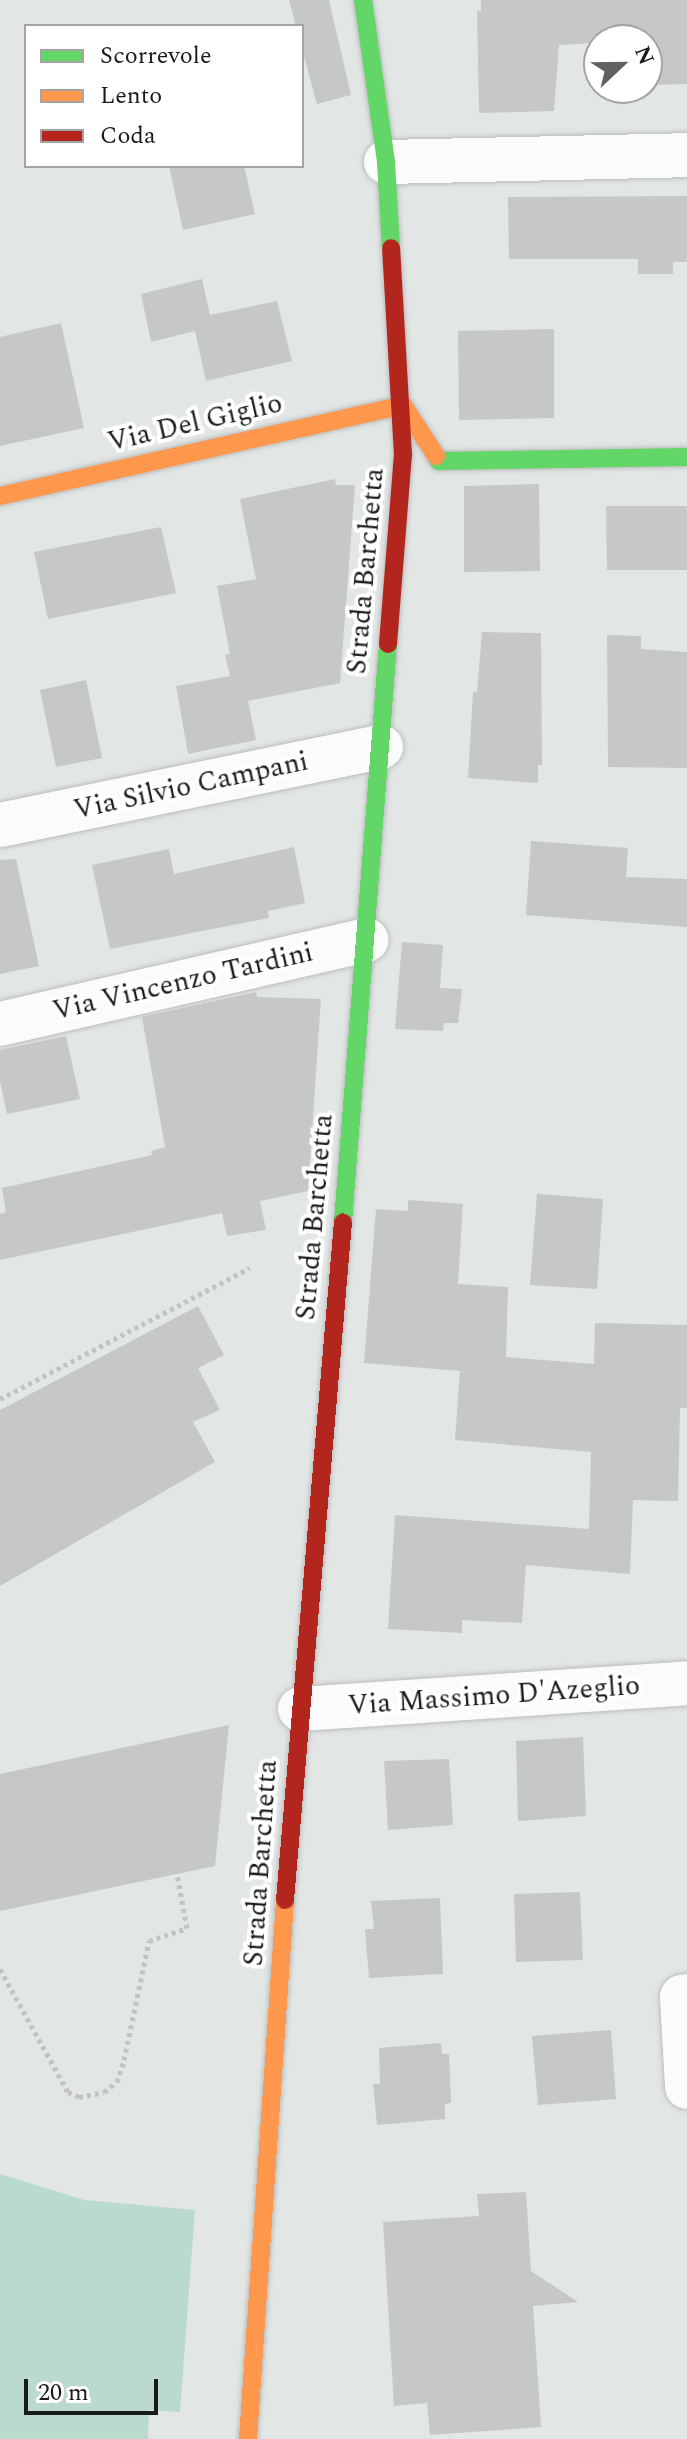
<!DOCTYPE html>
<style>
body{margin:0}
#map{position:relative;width:687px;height:2439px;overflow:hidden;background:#e2e6e4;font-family:Spectral,serif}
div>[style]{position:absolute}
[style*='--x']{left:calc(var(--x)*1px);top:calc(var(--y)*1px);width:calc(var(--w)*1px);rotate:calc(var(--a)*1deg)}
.green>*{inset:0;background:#b9dacd}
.building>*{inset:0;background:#c5c8c7}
.path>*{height:5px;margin-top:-2.5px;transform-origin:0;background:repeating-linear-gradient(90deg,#c2c3c2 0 4px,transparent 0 8px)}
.roads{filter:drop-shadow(0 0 2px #bcbebe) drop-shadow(0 0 2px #bcbebe)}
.street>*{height:44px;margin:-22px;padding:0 22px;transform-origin:22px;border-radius:22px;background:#fbfbfb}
.fast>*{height:18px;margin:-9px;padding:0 9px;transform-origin:9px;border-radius:9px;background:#63d668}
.slow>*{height:18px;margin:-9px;padding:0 9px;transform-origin:9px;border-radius:9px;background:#ff974d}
.jam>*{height:18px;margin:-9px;padding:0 9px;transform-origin:9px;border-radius:9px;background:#b3261e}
span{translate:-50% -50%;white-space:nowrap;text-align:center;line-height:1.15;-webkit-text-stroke:8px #fff;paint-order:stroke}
.street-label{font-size:28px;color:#191b1a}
.legend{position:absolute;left:24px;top:24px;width:280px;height:144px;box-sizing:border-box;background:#fff;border:2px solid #a3a4a3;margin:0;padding:10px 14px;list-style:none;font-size:24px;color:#191b1a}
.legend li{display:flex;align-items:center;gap:16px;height:40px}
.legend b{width:40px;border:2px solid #a3a4a3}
.north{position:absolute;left:583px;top:24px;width:80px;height:80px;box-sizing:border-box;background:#fff;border:2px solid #a3a4a3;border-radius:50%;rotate:68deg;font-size:22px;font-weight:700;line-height:32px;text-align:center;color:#191b1a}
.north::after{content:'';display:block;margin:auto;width:28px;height:36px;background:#5f6261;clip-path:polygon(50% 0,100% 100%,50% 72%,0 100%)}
.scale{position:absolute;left:24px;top:2379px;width:134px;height:36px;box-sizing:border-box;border:4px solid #191b1a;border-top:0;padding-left:10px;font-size:24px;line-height:28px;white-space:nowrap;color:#191b1a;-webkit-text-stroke:6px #fff;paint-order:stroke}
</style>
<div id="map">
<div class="green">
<div style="clip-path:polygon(0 2174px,84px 2200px,195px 2210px,180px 2412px,149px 2410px,148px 2439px,0 2439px)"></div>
</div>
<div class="building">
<div style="clip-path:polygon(289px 0,329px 0,351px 95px,317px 104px,302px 49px,302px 26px,296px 26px)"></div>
<div style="clip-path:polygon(481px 0,687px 0,687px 84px,647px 85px,647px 40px,559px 45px,554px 111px,479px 113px,477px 11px,481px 11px)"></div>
<div style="clip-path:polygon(169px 166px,244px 166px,255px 214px,183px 230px)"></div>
<div style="clip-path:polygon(687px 196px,687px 262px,673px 262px,673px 274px,638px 274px,638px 259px,509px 259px,508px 197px)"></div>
<div style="clip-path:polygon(202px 279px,210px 315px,277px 301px,292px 361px,206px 381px,195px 331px,151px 342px,141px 294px)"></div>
<div style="clip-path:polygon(61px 323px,84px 428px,0 446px,0 337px)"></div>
<div style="clip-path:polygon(554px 329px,554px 418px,459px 420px,458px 331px)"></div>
<div style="clip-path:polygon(335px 479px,336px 485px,355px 485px,340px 683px,248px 701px,256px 740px,188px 754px,176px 686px,230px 676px,225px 655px,230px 654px,217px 586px,256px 579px,240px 499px)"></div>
<div style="clip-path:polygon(539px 484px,540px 571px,464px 572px,464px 486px)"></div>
<div style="clip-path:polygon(606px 506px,687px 506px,687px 570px,607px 570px)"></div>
<div style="clip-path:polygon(161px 527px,176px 593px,48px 619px,34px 552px)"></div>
<div style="clip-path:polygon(482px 632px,541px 633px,542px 765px,538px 765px,538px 783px,468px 778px,473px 692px,477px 692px)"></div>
<div style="clip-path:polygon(607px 635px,641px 636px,641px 649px,687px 652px,687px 768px,608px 767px)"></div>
<div style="clip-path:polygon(86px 680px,102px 758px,56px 767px,40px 690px)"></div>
<div style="clip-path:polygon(531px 841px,628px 848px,626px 877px,687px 879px,687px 927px,526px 915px)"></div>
<div style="clip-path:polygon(294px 847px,305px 903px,268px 911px,269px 918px,110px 949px,92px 865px,169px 849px,174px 874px)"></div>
<div style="clip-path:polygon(16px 859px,39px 966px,0 974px,0 860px)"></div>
<div style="clip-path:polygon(402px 942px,443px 945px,440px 988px,462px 989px,458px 1023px,444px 1023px,443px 1031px,395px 1029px)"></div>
<div style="clip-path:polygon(256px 992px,257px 997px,321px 999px,308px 1191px,260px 1201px,266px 1230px,227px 1236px,222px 1213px,0 1260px,0 1214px,6px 1212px,2px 1188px,152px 1155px,151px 1151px,165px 1147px,142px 1017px)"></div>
<div style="clip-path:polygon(66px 1036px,80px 1099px,7px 1114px,0 1081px,0 1050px)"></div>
<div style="clip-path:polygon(537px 1194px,603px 1199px,597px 1289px,530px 1285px)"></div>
<div style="clip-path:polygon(408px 1200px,463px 1204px,458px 1284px,508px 1287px,506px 1357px,594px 1364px,595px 1323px,687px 1325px,687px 1408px,680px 1408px,678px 1501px,633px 1500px,630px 1574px,526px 1565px,522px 1623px,462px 1620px,462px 1633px,388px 1629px,395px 1515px,589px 1529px,591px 1452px,455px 1440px,460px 1371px,364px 1363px,376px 1209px,408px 1211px)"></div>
<div style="clip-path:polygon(198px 1306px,224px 1355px,198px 1368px,220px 1410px,193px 1422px,215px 1462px,0 1586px,0 1410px)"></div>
<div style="clip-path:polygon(229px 1725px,215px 1866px,0 1911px,0 1774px)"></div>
<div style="clip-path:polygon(583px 1737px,586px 1816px,518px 1821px,516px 1741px)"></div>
<div style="clip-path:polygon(449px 1759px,453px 1825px,388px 1830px,384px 1761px)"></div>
<div style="clip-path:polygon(580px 1892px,583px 1960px,516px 1962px,514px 1894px)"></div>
<div style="clip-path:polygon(440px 1898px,443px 1974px,369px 1978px,365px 1929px,374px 1929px,371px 1901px)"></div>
<div style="clip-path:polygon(611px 2030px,616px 2099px,538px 2105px,532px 2036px)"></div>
<div style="clip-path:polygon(441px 2043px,442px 2054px,449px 2054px,451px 2103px,445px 2104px,445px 2119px,377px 2125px,373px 2084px,380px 2084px,379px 2048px)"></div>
<div style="clip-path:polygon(526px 2192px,531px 2271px,578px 2302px,533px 2306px,541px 2427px,430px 2435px,427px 2403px,394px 2406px,383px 2222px,479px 2216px,477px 2194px)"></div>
</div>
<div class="path">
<div style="--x:0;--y:1399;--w:282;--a:-27.7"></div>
<div style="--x:0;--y:1969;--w:141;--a:61.1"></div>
<div style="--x:68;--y:2092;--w:12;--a:24"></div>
<div style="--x:79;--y:2097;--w:25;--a:-11"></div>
<div style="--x:104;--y:2092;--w:16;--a:-38"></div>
<div style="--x:117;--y:2082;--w:23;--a:-72"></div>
<div style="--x:124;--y:2060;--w:122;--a:-78.1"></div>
<div style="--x:149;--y:1941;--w:40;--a:-18.9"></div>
<div style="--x:187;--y:1928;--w:55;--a:-100.5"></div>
</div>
<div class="roads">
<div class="street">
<div style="--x:386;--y:162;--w:301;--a:-1.3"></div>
<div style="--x:0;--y:825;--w:389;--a:-11.6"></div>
<div style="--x:0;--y:1024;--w:376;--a:-12.9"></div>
<div style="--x:300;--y:1709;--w:388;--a:-3.8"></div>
<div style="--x:687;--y:1996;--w:5;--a:169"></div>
<div style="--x:682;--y:1997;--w:90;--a:86.8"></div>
</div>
<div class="fast">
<div style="--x:363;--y:0;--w:164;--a:81.9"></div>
<div style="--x:386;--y:162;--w:86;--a:86.7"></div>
<div style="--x:436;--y:456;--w:6;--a:59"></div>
<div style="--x:439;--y:461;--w:248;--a:-0.9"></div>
<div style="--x:343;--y:1222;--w:580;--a:-85.55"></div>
</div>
<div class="slow">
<div style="--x:0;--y:496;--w:413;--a:-12.7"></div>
<div style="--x:403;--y:405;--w:61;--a:57.1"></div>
<div style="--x:248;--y:2439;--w:540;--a:-86.07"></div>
</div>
<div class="jam">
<div style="--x:388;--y:644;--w:190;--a:-85.5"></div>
<div style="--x:403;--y:455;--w:207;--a:-93.3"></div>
<div style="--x:285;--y:1900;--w:680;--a:-85.11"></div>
</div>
</div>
<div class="street-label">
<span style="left:195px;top:423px;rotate:-13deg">Via Del Giglio</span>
<span style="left:366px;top:571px;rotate:-85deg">Strada Barchetta</span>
<span style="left:191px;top:786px;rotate:-12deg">Via Silvio Campani</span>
<span style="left:183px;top:982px;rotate:-13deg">Via Vincenzo Tardini</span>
<span style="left:315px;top:1217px;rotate:-85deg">Strada Barchetta</span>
<span style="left:494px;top:1696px;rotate:-4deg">Via Massimo D'Azeglio</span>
<span style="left:261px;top:1863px;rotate:-86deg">Strada Barchetta</span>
</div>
<ul class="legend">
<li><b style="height:10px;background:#63d668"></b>Scorrevole</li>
<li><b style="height:10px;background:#ff974d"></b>Lento</li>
<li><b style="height:10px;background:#b3261e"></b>Coda</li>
</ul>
<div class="north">N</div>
<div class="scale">20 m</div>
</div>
